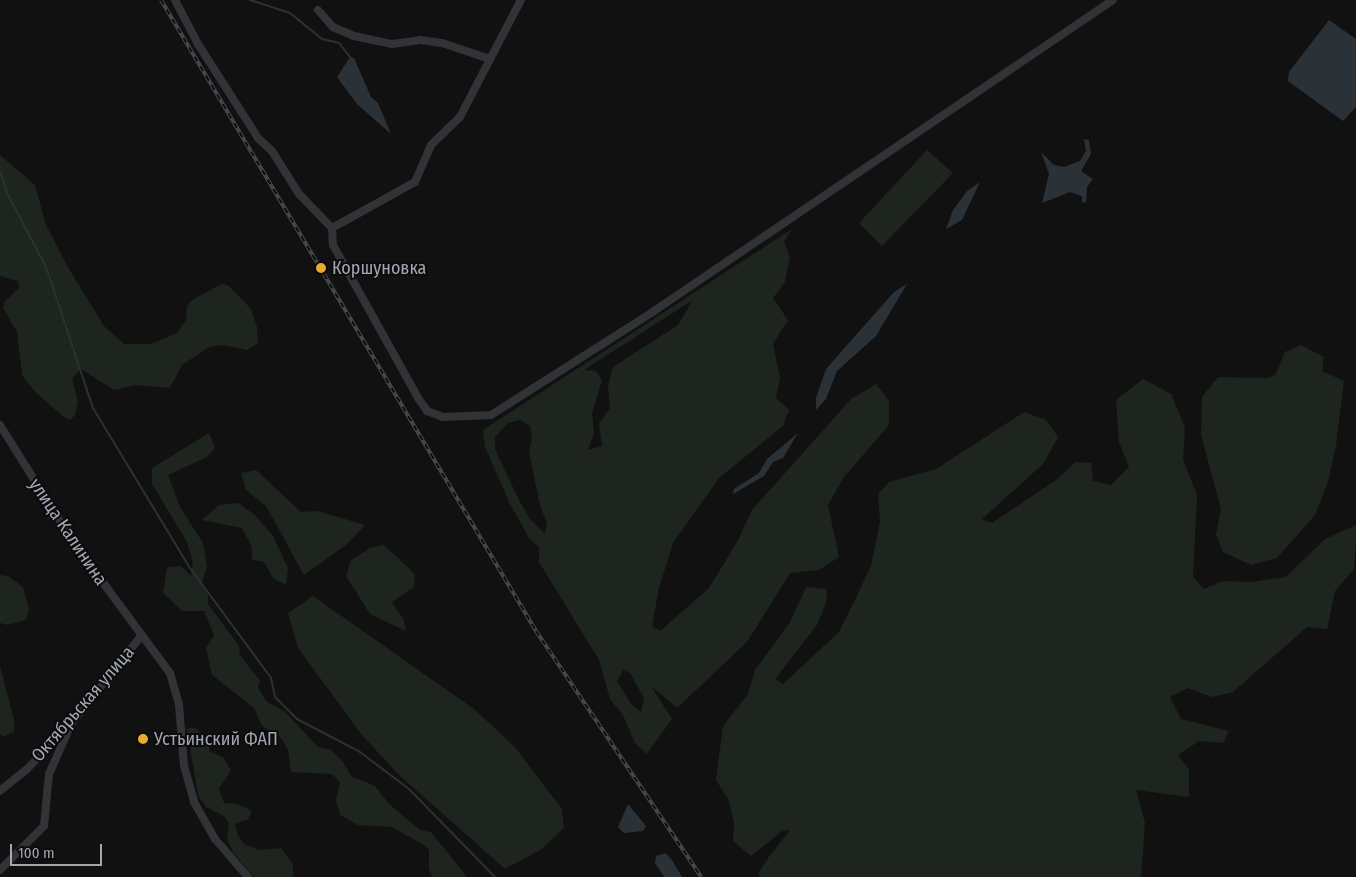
<!DOCTYPE html>
<meta charset="utf-8">
<style>
body{margin:0}
#map{position:relative;width:1356px;height:877px;overflow:hidden;background:#111112;font-family:"Fira Sans Condensed",sans-serif}
div>[style]{position:absolute}
[style*='--x']{left:calc(var(--x)*1px);top:calc(var(--y)*1px);width:calc(var(--w)*1px);rotate:calc(var(--a)*1deg)}
.green>*{inset:0;background:#1d251e}
.water>*{inset:0;background:#2a3137}
.stream>*{height:2px;margin:-1px;padding:0 1px;transform-origin:1px;border-radius:1px;background:#2a3137}
.street>*{height:8px;margin:-4px;padding:0 4px;transform-origin:4px;border-radius:4px;background:#323337}
.rail>*{height:4px;margin-top:-2px;transform-origin:0;background:repeating-linear-gradient(90deg,#0c0c0d 0 5.5px,#494b50 0 11px);box-sizing:border-box;border-block:1px solid #494b50}
.dots>*{width:14px;height:14px;translate:-50% -50%;box-sizing:border-box;border:2px solid #0c0c0d;border-radius:50%}
span{translate:-50% -50%;white-space:nowrap;text-align:center;line-height:1.15;-webkit-text-stroke:4px #0c0c0d;paint-order:stroke}
.poi-label{font-size:18px;color:#a2a7b2}
.left{translate:0 -50%;text-align:left}
.street-label{font-size:18px;color:#a2a7b2}
.scale{position:absolute;left:10px;top:844px;width:92px;height:22px;box-sizing:border-box;border:2px solid #a2a7b2;border-top:0;padding-left:6px;font-size:15px;line-height:18px;white-space:nowrap;color:#a2a7b2;-webkit-text-stroke:4px #0c0c0d;paint-order:stroke}
</style>
<div id="map">
<div class="green">
<div style="clip-path:polygon(927px 150px,953px 173px,882px 246px,859px 223px)"></div>
<div style="clip-path:polygon(0 155px,35px 185px,46px 225px,69px 269px,104px 326px,124px 344px,151px 344px,177px 333px,186px 320px,187px 306px,192px 300px,222px 284px,229px 286px,251px 309px,257px 327px,258px 343px,248px 350px,222px 345px,209px 347px,182px 365px,170px 388px,134px 385px,114px 390px,81px 369px,72px 378px,78px 402px,75px 415px,70px 420px,64px 417px,36px 393px,22px 375px,17px 332px,3px 308px,5px 301px,19px 288px,18px 281px,0 276px)"></div>
<div style="clip-path:polygon(evenodd,792px 229px,784px 242px,790px 257px,785px 282px,773px 298px,788px 320px,773px 344px,780px 378px,776px 398px,789px 410px,783px 426px,719px 478px,673px 543px,659px 588px,652px 626px,660px 631px,709px 588px,737px 542px,752px 510px,851px 399px,876px 384px,889px 401px,889px 425px,844px 477px,828px 505px,839px 557px,819px 570px,790px 573px,747px 642px,677px 708px,651px 686px,672px 719px,647px 754px,635px 743px,623px 715px,610px 699px,599px 660px,539px 562px,539px 547px,529px 538px,510px 504px,485px 447px,483px 430px,792px 229px,693px 300px,678px 325px,613px 367px,608px 386px,610px 408px,599px 424px,602px 446px,588px 450px,594px 433px,592px 413px,602px 381px,596px 371px,584px 370px,693px 300px,792px 229px,520px 420px,530px 426px,532px 438px,529px 452px,540px 506px,547px 523px,545px 534px,530px 519px,519px 500px,495px 449px,495px 437px,508px 423px,520px 420px,792px 229px,623px 670px,630px 673px,644px 698px,641px 712px,631px 704px,617px 681px,623px 670px)"></div>
<div style="clip-path:polygon(1301px 345px,1324px 357px,1322px 371px,1344px 381px,1336px 446px,1328px 482px,1315px 515px,1277px 558px,1251px 565px,1223px 552px,1216px 535px,1221px 509px,1201px 435px,1202px 397px,1218px 377px,1269px 378px,1276px 374px,1285px 352px)"></div>
<div style="clip-path:polygon(1143px 379px,1171px 394px,1185px 427px,1183px 460px,1197px 495px,1193px 577px,1204px 589px,1223px 581px,1251px 582px,1286px 577px,1325px 539px,1356px 525px,1356px 538px,1354px 569px,1335px 591px,1327px 629px,1307px 627px,1233px 692px,1212px 697px,1188px 688px,1170px 697px,1181px 719px,1229px 731px,1223px 743px,1199px 741px,1178px 755px,1189px 769px,1189px 797px,1136px 790px,1145px 823px,1141px 877px,761px 877px,758px 874px,768px 858px,790px 830px,782px 831px,751px 856px,733px 841px,734px 822px,728px 799px,716px 780px,723px 726px,748px 694px,755px 670px,790px 622px,806px 587px,826px 589px,827px 600px,817px 625px,775px 679px,783px 684px,839px 632px,853px 604px,871px 566px,880px 521px,878px 494px,889px 482px,936px 469px,1024px 412px,1046px 420px,1058px 437px,1043px 464px,982px 519px,992px 523px,1056px 480px,1076px 462px,1091px 463px,1093px 481px,1111px 485px,1129px 467px,1119px 442px,1116px 400px)"></div>
<div style="clip-path:polygon(209px 433px,215px 448px,207px 457px,168px 475px,180px 507px,203px 543px,207px 567px,202px 583px,208px 593px,208px 604px,239px 646px,240px 655px,260px 681px,258px 688px,267px 702px,284px 711px,318px 747px,331px 750px,343px 762px,351px 776px,375px 786px,389px 804px,420px 830px,431px 832px,467px 877px,433px 877px,429px 869px,429px 850px,423px 844px,391px 827px,358px 825px,340px 815px,336px 800px,340px 782px,332px 774px,291px 772px,288px 750px,281px 738px,262px 726px,254px 708px,212px 675px,206px 648px,214px 635px,204px 611px,182px 611px,163px 593px,167px 567px,181px 566px,191px 576px,193px 563px,187px 542px,152px 484px,152px 468px)"></div>
<div style="clip-path:polygon(256px 470px,301px 512px,318px 511px,365px 525px,347px 544px,304px 575px,266px 506px,246px 490px,241px 473px)"></div>
<div style="clip-path:polygon(238px 503px,255px 515px,273px 536px,288px 568px,286px 585px,273px 578px,264px 562px,252px 560px,252px 547px,242px 528px,202px 520px,219px 505px)"></div>
<div style="clip-path:polygon(384px 545px,415px 574px,414px 587px,392px 602px,404px 620px,406px 631px,370px 614px,346px 576px,351px 560px,372px 547px)"></div>
<div style="clip-path:polygon(0 575px,8px 576px,23px 587px,29px 610px,26px 620px,8px 625px,0 623px)"></div>
<div style="clip-path:polygon(313px 596px,474px 709px,514px 746px,562px 809px,564px 828px,542px 849px,505px 869px,399px 775px,361px 734px,298px 648px,288px 613px)"></div>
<div style="clip-path:polygon(0 666px,14px 720px,14px 732px,3px 737px,0 734px)"></div>
<div style="clip-path:polygon(194px 727px,210px 741px,209px 751px,223px 757px,231px 770px,219px 789px,224px 803px,237px 804px,252px 811px,248px 819px,235px 824px,238px 835px,244px 844px,259px 850px,281px 848px,293px 864px,293px 877px,254px 877px,233px 852px,227px 840px,229px 824px,224px 816px,206px 807px,198px 795px,187px 729px)"></div>
</div>
<div class="water">
<div style="clip-path:polygon(1329px 20px,1356px 39px,1356px 107px,1343px 121px,1288px 81px,1289px 72px)"></div>
<div style="clip-path:polygon(350px 57px,354px 58px,371px 97px,378px 103px,391px 134px,357px 104px,337px 77px)"></div>
<div style="clip-path:polygon(1084px 139px,1089px 140px,1091px 154px,1081px 171px,1093px 179px,1087px 187px,1086px 203px,1082px 202px,1082px 196px,1070px 192px,1042px 203px,1049px 174px,1041px 152px,1054px 165px,1064px 167px,1080px 161px,1086px 151px)"></div>
<div style="clip-path:polygon(980px 182px,962px 220px,946px 229px,953px 210px,967px 191px)"></div>
<div style="clip-path:polygon(907px 284px,876px 336px,837px 371px,826px 399px,816px 410px,816px 398px,826px 369px,894px 292px)"></div>
<div style="clip-path:polygon(798px 433px,783px 458px,773px 462px,764px 476px,733px 494px,734px 489px,759px 473px,767px 459px)"></div>
<div style="clip-path:polygon(628px 804px,646px 826px,643px 831px,624px 833px,618px 827px)"></div>
<div style="clip-path:polygon(665px 853px,672px 860px,682px 877px,664px 877px,655px 863px,656px 856px)"></div>
</div>
<div class="stream">
<div style="--x:250;--y:0;--w:42;--a:18"></div>
<div style="--x:290;--y:13;--w:41;--a:39.1"></div>
<div style="--x:322;--y:39;--w:17;--a:13"></div>
<div style="--x:339;--y:43;--w:18;--a:52"></div>
<div style="--x:0;--y:171;--w:25;--a:72"></div>
<div style="--x:8;--y:195;--w:81;--a:62.2"></div>
<div style="--x:46;--y:267;--w:149;--a:71.6"></div>
<div style="--x:93;--y:408;--w:187;--a:58.8"></div>
<div style="--x:190;--y:568;--w:137;--a:53.6"></div>
<div style="--x:271;--y:678;--w:19;--a:78"></div>
<div style="--x:275;--y:697;--w:31;--a:45"></div>
<div style="--x:297;--y:719;--w:71;--a:27.6"></div>
<div style="--x:360;--y:752;--w:61;--a:37.1"></div>
<div style="--x:409;--y:789;--w:123;--a:45.7"></div>
</div>
<div class="street">
<div style="--x:175;--y:0;--w:50;--a:62.4"></div>
<div style="--x:198;--y:44;--w:112;--a:57.4"></div>
<div style="--x:258;--y:138;--w:19;--a:43"></div>
<div style="--x:272;--y:151;--w:51;--a:57.9"></div>
<div style="--x:299;--y:194;--w:47;--a:45.9"></div>
<div style="--x:332;--y:228;--w:17;--a:87"></div>
<div style="--x:333;--y:245;--w:175;--a:60.9"></div>
<div style="--x:418;--y:398;--w:16;--a:55"></div>
<div style="--x:427;--y:411;--w:17;--a:21"></div>
<div style="--x:443;--y:417;--w:48;--a:-2.4"></div>
<div style="--x:491;--y:415;--w:193;--a:-32.5"></div>
<div style="--x:654;--y:311;--w:554;--a:-34.12"></div>
<div style="--x:318;--y:10;--w:23;--a:49"></div>
<div style="--x:333;--y:27;--w:23;--a:23"></div>
<div style="--x:354;--y:36;--w:39;--a:12"></div>
<div style="--x:392;--y:44;--w:28;--a:-8"></div>
<div style="--x:420;--y:40;--w:22;--a:8"></div>
<div style="--x:442;--y:43;--w:51;--a:18.4"></div>
<div style="--x:332;--y:228;--w:95;--a:-29"></div>
<div style="--x:415;--y:182;--w:40;--a:-66.6"></div>
<div style="--x:431;--y:145;--w:40;--a:-44"></div>
<div style="--x:460;--y:117;--w:132;--a:-62.5"></div>
<div style="--x:0;--y:425;--w:138;--a:58"></div>
<div style="--x:73;--y:542;--w:163;--a:53.5"></div>
<div style="--x:170;--y:673;--w:33;--a:74"></div>
<div style="--x:179;--y:705;--w:61;--a:85.3"></div>
<div style="--x:184;--y:766;--w:37;--a:74"></div>
<div style="--x:194;--y:802;--w:43;--a:60.4"></div>
<div style="--x:215;--y:839;--w:50;--a:49"></div>
<div style="--x:0;--y:791;--w:33;--a:-39"></div>
<div style="--x:26;--y:770;--w:66;--a:-45.6"></div>
<div style="--x:72;--y:723;--w:112;--a:-51.5"></div>
<div style="--x:0;--y:870;--w:62;--a:-45"></div>
<div style="--x:44;--y:826;--w:52;--a:-84.5"></div>
<div style="--x:49;--y:774;--w:49;--a:-66"></div>
</div>
<div class="rail">
<div style="--x:161;--y:0;--w:734;--a:59.28"></div>
<div style="--x:536;--y:631;--w:296;--a:56.1"></div>
</div>
<div class="dots">
<div style="left:321px;top:268px;background:#ebab30"></div>
<div style="left:143px;top:739px;background:#ebab30"></div>
</div>
<div class="poi-label">
<span class="left" style="left:332px;top:268px">Коршуновка</span>
<span class="left" style="left:154px;top:739px">Устьинский ФАП</span>
</div>
<div class="street-label">
<span style="left:68px;top:532px;rotate:56deg">улица Калинина</span>
<span style="left:83px;top:704px;rotate:-49deg">Октябрьская улица</span>
</div>
<div class="scale">100 m</div>
</div>
